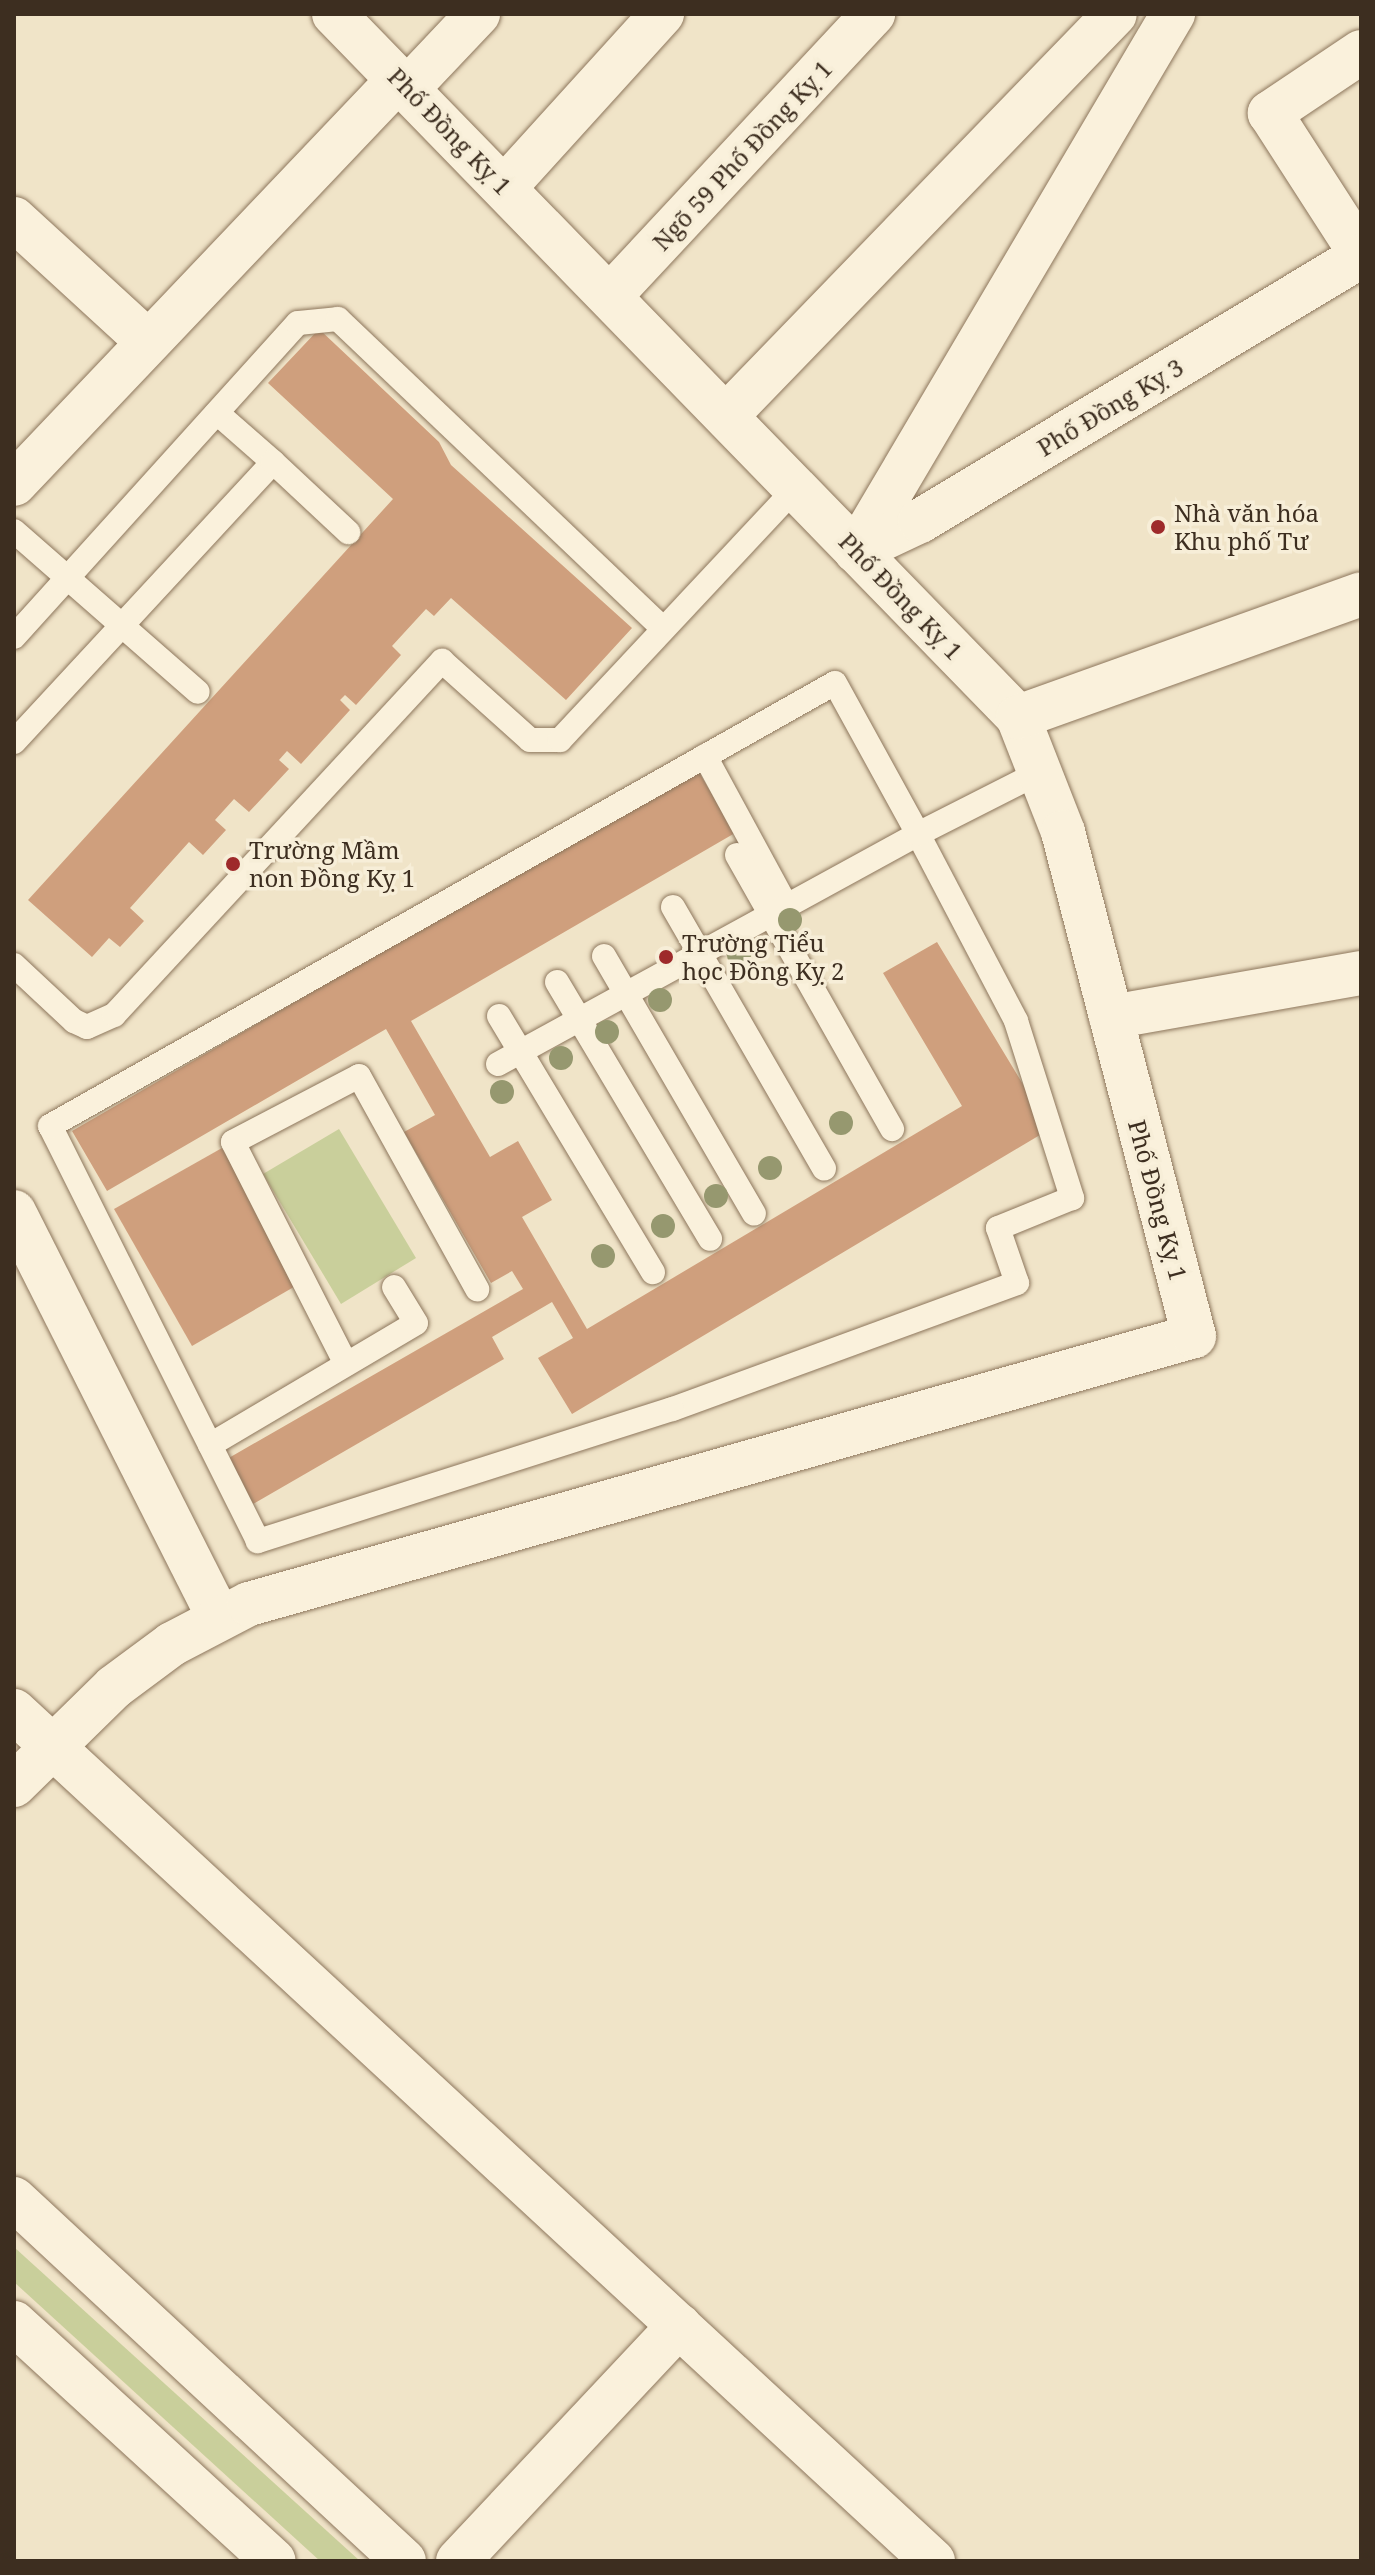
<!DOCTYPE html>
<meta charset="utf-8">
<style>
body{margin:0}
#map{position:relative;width:1375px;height:2575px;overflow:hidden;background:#f0e4c8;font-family:"Noto Serif",serif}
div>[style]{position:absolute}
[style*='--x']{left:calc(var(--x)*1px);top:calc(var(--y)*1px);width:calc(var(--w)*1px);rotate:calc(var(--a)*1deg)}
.green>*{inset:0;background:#c9cf9b}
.building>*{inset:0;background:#cf9f7d}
.roads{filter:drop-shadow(0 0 2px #8d765c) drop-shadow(0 0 2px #8d765c)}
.lane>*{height:24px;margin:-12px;padding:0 12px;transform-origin:12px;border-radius:12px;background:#faf1dc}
.street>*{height:44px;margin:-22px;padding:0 22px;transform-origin:22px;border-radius:22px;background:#faf1dc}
.secondary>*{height:44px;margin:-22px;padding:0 22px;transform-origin:22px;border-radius:22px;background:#faf1dc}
.trees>*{width:24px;height:24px;margin:-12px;border-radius:50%;background:#96986f}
.dots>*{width:22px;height:22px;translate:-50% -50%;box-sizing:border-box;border:4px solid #f7eed8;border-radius:50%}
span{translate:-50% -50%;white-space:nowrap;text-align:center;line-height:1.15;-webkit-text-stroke:7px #f7eed8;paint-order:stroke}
.street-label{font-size:24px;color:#3d2e20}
.poi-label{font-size:24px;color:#3d2e20}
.left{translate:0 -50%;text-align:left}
.frame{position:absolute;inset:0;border:16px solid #3d2e20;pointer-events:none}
</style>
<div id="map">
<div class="green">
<div style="clip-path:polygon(339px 1129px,416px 1258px,341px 1304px,263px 1174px)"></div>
<div style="clip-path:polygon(14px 2247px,360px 2561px,320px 2561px,14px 2282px)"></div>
</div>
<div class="building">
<div style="clip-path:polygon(319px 329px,439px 442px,451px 465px,632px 628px,566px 700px,451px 598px,434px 616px,426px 609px,392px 646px,401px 655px,356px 705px,345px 695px,340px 700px,350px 710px,301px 764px,287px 751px,279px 760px,289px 769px,249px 812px,234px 799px,215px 820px,226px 830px,203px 855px,189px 842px,130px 908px,144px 921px,120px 947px,109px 938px,92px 957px,28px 900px,393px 499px,268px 383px)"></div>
<div style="clip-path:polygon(697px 769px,735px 833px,411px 1021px,490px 1157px,518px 1141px,552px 1200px,522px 1217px,587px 1329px,962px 1106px,883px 973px,937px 942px,1050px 1129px,572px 1414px,538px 1358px,573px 1338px,552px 1302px,492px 1337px,504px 1359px,253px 1504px,227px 1459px,523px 1289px,512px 1271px,491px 1283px,404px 1132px,435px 1115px,386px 1029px,107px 1191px,72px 1131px)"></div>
<div style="clip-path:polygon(222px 1148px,299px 1284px,192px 1346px,114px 1209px)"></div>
</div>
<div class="roads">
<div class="lane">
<div style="--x:217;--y:413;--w:74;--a:41.2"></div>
<div style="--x:14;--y:531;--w:244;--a:41.2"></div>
<div style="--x:14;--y:637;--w:423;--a:-47.9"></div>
<div style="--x:298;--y:323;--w:40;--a:-5.7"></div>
<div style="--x:338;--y:319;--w:446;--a:43.6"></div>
<div style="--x:14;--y:742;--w:381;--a:-47.2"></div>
<div style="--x:273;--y:462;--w:103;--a:43"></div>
<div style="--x:705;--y:756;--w:170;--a:61.5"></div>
<div style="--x:737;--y:855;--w:315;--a:60.5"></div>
<div style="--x:673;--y:907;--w:302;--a:60"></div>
<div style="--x:604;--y:956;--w:298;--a:59.8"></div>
<div style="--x:14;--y:965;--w:82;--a:43"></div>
<div style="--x:74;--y:1021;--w:14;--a:25"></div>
<div style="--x:87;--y:1027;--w:30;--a:-24"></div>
<div style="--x:114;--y:1015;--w:483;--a:-47.2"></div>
<div style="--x:442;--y:661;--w:118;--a:41.9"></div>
<div style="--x:530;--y:740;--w:30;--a:0"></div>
<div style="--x:560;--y:740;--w:345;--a:-46.9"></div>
<div style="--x:557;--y:982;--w:299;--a:59.2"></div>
<div style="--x:499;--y:1016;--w:299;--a:59"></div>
<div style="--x:498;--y:1064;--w:479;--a:-28.7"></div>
<div style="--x:918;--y:834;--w:211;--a:62.3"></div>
<div style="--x:1016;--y:1021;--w:186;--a:72.4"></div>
<div style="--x:1072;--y:1198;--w:80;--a:157.9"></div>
<div style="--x:998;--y:1228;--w:58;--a:70.9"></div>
<div style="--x:1017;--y:1283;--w:367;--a:159.9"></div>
<div style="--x:672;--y:1409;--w:435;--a:162.3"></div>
<div style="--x:258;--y:1541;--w:464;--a:-116.6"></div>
<div style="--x:50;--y:1126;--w:901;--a:-29.44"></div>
<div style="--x:835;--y:683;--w:172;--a:61.2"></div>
<div style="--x:918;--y:834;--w:137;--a:-26.9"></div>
<div style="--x:346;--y:1364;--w:249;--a:-117"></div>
<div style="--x:233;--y:1142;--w:142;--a:-27.6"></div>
<div style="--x:359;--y:1076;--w:244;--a:61"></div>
<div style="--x:210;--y:1445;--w:239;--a:-30.6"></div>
<div style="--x:416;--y:1323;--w:42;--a:-121.4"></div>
</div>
<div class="street">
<div style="--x:1361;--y:52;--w:110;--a:146.2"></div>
<div style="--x:1270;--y:113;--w:168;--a:57.2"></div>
<div style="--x:408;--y:88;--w:102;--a:-46.6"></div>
<div style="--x:505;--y:187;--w:234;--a:-47.8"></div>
<div style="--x:14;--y:219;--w:179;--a:42.5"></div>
<div style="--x:610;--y:296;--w:386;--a:-47"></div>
<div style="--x:726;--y:416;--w:559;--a:-45.94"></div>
<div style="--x:14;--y:484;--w:559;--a:-46.45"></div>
<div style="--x:856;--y:551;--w:624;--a:-59.45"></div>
<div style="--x:1111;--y:1017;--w:254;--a:-10"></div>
<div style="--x:14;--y:1212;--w:454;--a:63.2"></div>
<div style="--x:14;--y:1711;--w:1252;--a:42.77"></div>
<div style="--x:14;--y:1785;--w:140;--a:-44.4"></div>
<div style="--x:114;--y:1687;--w:72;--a:-36.6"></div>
<div style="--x:172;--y:1644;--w:87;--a:-27.5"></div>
<div style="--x:249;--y:1604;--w:982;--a:-15.83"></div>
<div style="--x:458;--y:2561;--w:323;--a:-46.8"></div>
</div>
<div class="secondary">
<div style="--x:334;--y:14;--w:981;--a:45.78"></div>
<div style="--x:1018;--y:717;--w:123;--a:68.6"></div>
<div style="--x:1063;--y:832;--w:521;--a:75.43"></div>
<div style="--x:856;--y:551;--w:71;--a:-25.1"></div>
<div style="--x:920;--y:521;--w:514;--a:-31"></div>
<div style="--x:1018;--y:717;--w:364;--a:-19.7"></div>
<div style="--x:14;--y:2199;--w:532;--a:42.87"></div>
<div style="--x:14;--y:2323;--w:352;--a:42.5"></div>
</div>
</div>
<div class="trees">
<div style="left:790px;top:920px"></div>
<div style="left:739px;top:955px"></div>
<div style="left:660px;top:1000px"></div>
<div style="left:607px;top:1032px"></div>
<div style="left:561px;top:1058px"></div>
<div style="left:502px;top:1092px"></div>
<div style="left:841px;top:1123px"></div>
<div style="left:770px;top:1168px"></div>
<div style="left:716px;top:1196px"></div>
<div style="left:663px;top:1226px"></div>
<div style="left:603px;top:1256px"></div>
</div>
<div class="dots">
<div style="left:1158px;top:527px;background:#9e2a2b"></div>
<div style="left:233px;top:864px;background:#9e2a2b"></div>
<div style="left:666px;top:957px;background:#9e2a2b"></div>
</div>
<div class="street-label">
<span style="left:450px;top:131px;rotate:46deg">Phố Đồng Kỵ 1</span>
<span style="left:742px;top:155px;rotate:-47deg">Ngõ 59 Phố Đồng Kỵ 1</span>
<span style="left:1110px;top:407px;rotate:-31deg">Phố Đồng Kỵ 3</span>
<span style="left:901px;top:596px;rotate:46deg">Phố Đồng Kỵ 1</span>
<span style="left:1158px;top:1200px;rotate:75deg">Phố Đồng Kỵ 1</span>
</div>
<div class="poi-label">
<span class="left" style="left:1174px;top:527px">Nhà văn hóa<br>Khu phố Tư</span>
<span class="left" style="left:249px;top:864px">Trường Mầm<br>non Đồng Kỵ 1</span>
<span class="left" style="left:682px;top:957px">Trường Tiểu<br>học Đồng Kỵ 2</span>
</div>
<div class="frame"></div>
</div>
